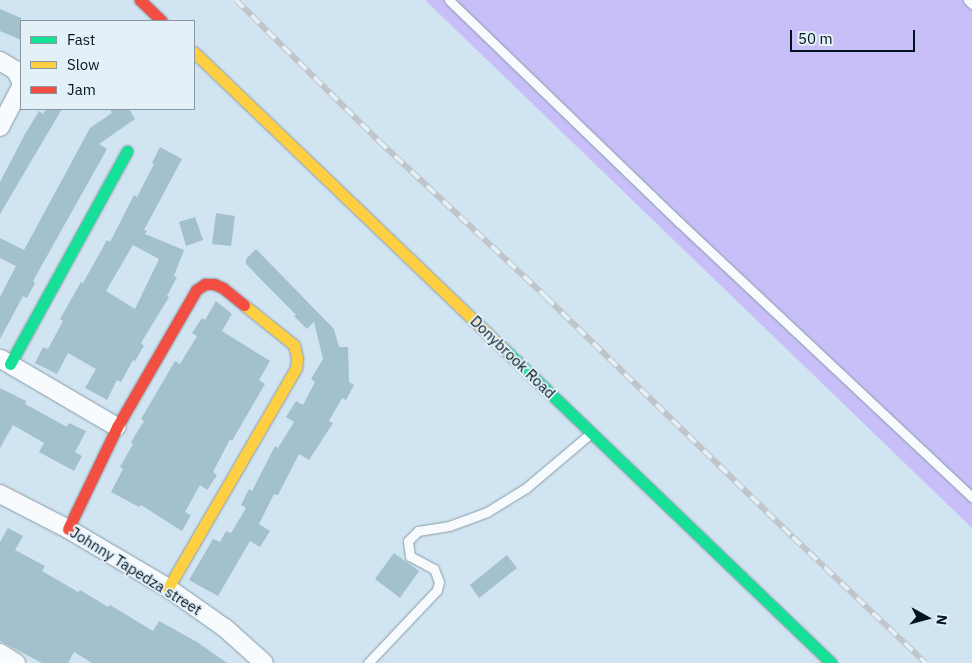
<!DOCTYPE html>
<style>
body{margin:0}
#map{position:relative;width:972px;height:663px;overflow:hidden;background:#d1e4f1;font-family:"IBM Plex Sans",sans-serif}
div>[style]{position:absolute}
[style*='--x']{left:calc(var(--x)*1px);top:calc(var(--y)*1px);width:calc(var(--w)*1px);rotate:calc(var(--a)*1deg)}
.green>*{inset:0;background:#c8bff9}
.building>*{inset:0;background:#a2c1cc}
.roads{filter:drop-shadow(0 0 1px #889ca8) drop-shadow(0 0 1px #889ca8)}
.lane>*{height:9px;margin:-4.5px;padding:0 4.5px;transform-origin:4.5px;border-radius:4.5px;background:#f8fbfd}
.street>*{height:18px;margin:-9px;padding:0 9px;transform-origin:9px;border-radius:9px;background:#f8fbfd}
.fast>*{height:11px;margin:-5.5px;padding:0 5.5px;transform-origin:5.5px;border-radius:5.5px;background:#16e098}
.slow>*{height:11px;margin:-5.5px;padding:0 5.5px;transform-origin:5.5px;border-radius:5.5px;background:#ffcf43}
.jam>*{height:11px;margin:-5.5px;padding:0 5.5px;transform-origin:5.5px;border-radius:5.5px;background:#f24e42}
.rail>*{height:5.5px;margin-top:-2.75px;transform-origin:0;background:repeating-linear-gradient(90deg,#e4f0f8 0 11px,#c0c5c9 0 22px);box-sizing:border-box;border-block:1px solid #c0c5c9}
span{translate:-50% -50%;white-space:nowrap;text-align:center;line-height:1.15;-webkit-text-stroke:4px #e4f0f8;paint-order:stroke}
.street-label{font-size:15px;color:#001320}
.legend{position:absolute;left:20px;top:20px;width:175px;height:90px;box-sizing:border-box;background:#e4f0f8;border:1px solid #8998a2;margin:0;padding:6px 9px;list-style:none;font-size:15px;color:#001320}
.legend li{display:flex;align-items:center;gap:10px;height:25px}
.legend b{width:25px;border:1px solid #8998a2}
.north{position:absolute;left:902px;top:593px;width:50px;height:50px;-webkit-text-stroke:4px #e4f0f8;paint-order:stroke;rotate:97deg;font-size:14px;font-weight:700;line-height:20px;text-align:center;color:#001320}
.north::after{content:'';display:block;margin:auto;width:18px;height:22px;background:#001320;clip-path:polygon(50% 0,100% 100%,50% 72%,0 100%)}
.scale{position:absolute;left:790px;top:30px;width:125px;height:22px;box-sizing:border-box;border:2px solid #001320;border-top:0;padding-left:6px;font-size:15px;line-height:18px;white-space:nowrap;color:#001320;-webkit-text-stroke:4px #e4f0f8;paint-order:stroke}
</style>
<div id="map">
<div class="green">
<div style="clip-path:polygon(425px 0,972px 0,972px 528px)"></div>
</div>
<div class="building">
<div style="clip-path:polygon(0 9px,21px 18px,21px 40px,0 31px)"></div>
<div style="clip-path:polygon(46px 109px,62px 109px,0 214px,0 182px,25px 134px,39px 111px,43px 114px)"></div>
<div style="clip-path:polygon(110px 109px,129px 109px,135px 119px,99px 144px,107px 149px,33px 281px,35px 283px,27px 298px,23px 296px,0 339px,0 297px,16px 266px,0 258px,0 238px,24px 250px,90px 128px,112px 113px)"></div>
<div style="clip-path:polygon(evenodd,160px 147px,182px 159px,144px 230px,147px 231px,145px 234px,184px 250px,174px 276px,177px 277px,167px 296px,169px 297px,141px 343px,144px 346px,135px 361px,133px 360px,121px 382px,117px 380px,107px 400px,85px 388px,96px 369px,68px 353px,57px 374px,35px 363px,43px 347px,48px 349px,63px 321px,60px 319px,81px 282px,83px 283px,107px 240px,110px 242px,134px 195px,137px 197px,154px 164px,152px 163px,160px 147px,133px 245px,159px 259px,135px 309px,106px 291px,133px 245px)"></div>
<div style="clip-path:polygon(216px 213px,235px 216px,231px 246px,212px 244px)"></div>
<div style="clip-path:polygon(195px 217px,203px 240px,186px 246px,179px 222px)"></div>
<div style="clip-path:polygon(256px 249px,334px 329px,339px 347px,348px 347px,349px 382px,354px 385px,346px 400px,342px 398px,329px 421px,333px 423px,309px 460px,299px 454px,278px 495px,274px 494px,259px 524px,270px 531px,260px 547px,250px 541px,218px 596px,189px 580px,213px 539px,220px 542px,226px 531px,231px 533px,246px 508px,241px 505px,249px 489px,252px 491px,275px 446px,278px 448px,294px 422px,286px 417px,296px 401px,303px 405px,315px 382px,311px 379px,323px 359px,314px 322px,307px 329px,294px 316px,296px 315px,246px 264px,246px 259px)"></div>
<div style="clip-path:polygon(216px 301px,232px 314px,222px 331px,270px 361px,259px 380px,265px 384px,232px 441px,230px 439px,213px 472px,217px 475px,207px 490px,200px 485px,185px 512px,191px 515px,182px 531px,141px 505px,139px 507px,111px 492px,123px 469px,120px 467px,133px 444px,131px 442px,144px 421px,141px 419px,175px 361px,180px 364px,197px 336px,192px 333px,202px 318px,205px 320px)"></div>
<div style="clip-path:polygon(0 388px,26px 401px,25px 404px,67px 427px,69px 423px,86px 431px,75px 452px,82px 456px,74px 471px,39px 452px,44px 443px,13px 425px,0 448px)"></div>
<div style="clip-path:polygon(8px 528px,23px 536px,15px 550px,45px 566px,42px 571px,78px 592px,80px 590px,108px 607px,110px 605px,153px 631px,159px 621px,197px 642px,227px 663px,92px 663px,74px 652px,68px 663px,42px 663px,0 641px,0 542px)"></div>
<div style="clip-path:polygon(394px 553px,419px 571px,400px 598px,375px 579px)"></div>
<div style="clip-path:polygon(507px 555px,517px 568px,479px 598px,470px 585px)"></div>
</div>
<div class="roads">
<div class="lane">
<div style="--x:449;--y:0;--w:320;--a:44"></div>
<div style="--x:679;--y:222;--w:402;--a:43.2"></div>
<div style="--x:968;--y:0;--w:6;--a:45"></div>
<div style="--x:368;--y:663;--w:100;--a:-46.6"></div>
<div style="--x:437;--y:590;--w:8;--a:-76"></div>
<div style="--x:439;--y:582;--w:14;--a:-111"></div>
<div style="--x:434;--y:569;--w:27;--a:-152"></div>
<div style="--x:410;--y:556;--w:15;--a:-98"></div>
<div style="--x:408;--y:541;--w:14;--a:-45"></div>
<div style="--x:418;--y:531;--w:31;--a:-9"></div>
<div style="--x:449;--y:526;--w:40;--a:-20.2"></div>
<div style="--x:487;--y:512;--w:46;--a:-31.6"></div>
<div style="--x:526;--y:488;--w:85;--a:-40.2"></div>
</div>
<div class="street">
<div style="--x:0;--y:61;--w:17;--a:31"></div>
<div style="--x:15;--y:70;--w:13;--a:61"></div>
<div style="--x:0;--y:127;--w:45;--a:-62.3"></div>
<div style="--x:1;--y:359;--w:134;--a:30.4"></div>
<div style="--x:0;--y:494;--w:76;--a:27.2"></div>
<div style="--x:68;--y:529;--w:116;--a:30.5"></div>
<div style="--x:168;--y:588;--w:70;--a:35.1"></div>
<div style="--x:225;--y:628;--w:52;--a:41.9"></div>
<div style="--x:0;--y:653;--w:19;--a:32"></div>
</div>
<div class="fast">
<div style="--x:503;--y:348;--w:455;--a:43.8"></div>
<div style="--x:10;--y:364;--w:243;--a:-61.2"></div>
</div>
<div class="slow">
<div style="--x:194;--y:52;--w:428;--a:43.8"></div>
<div style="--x:168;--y:588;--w:255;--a:-59.8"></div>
<div style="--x:296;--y:368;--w:10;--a:-84"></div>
<div style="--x:297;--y:358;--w:13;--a:-103"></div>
<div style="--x:294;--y:345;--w:64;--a:-141.3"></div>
</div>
<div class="jam">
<div style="--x:140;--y:0;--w:30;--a:44"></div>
<div style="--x:68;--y:529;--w:113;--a:-64.3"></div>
<div style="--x:117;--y:427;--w:158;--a:-60"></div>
<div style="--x:196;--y:290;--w:11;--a:-34"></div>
<div style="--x:205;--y:284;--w:9;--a:0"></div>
<div style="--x:214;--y:284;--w:10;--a:24"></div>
<div style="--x:223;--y:288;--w:27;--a:39"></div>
</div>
</div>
<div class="rail">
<div style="--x:236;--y:0;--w:201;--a:44.6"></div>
<div style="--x:379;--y:141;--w:229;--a:43"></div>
<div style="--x:546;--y:297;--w:344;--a:44.2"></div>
<div style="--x:793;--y:537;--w:183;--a:43.5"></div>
</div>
<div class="street-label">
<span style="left:513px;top:357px;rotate:44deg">Donybrook Road</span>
<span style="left:136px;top:571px;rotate:32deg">Johnny Tapedza street</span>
</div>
<ul class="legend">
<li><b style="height:6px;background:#16e098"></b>Fast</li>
<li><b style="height:6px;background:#ffcf43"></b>Slow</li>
<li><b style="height:6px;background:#f24e42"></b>Jam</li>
</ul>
<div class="north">N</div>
<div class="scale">50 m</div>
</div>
